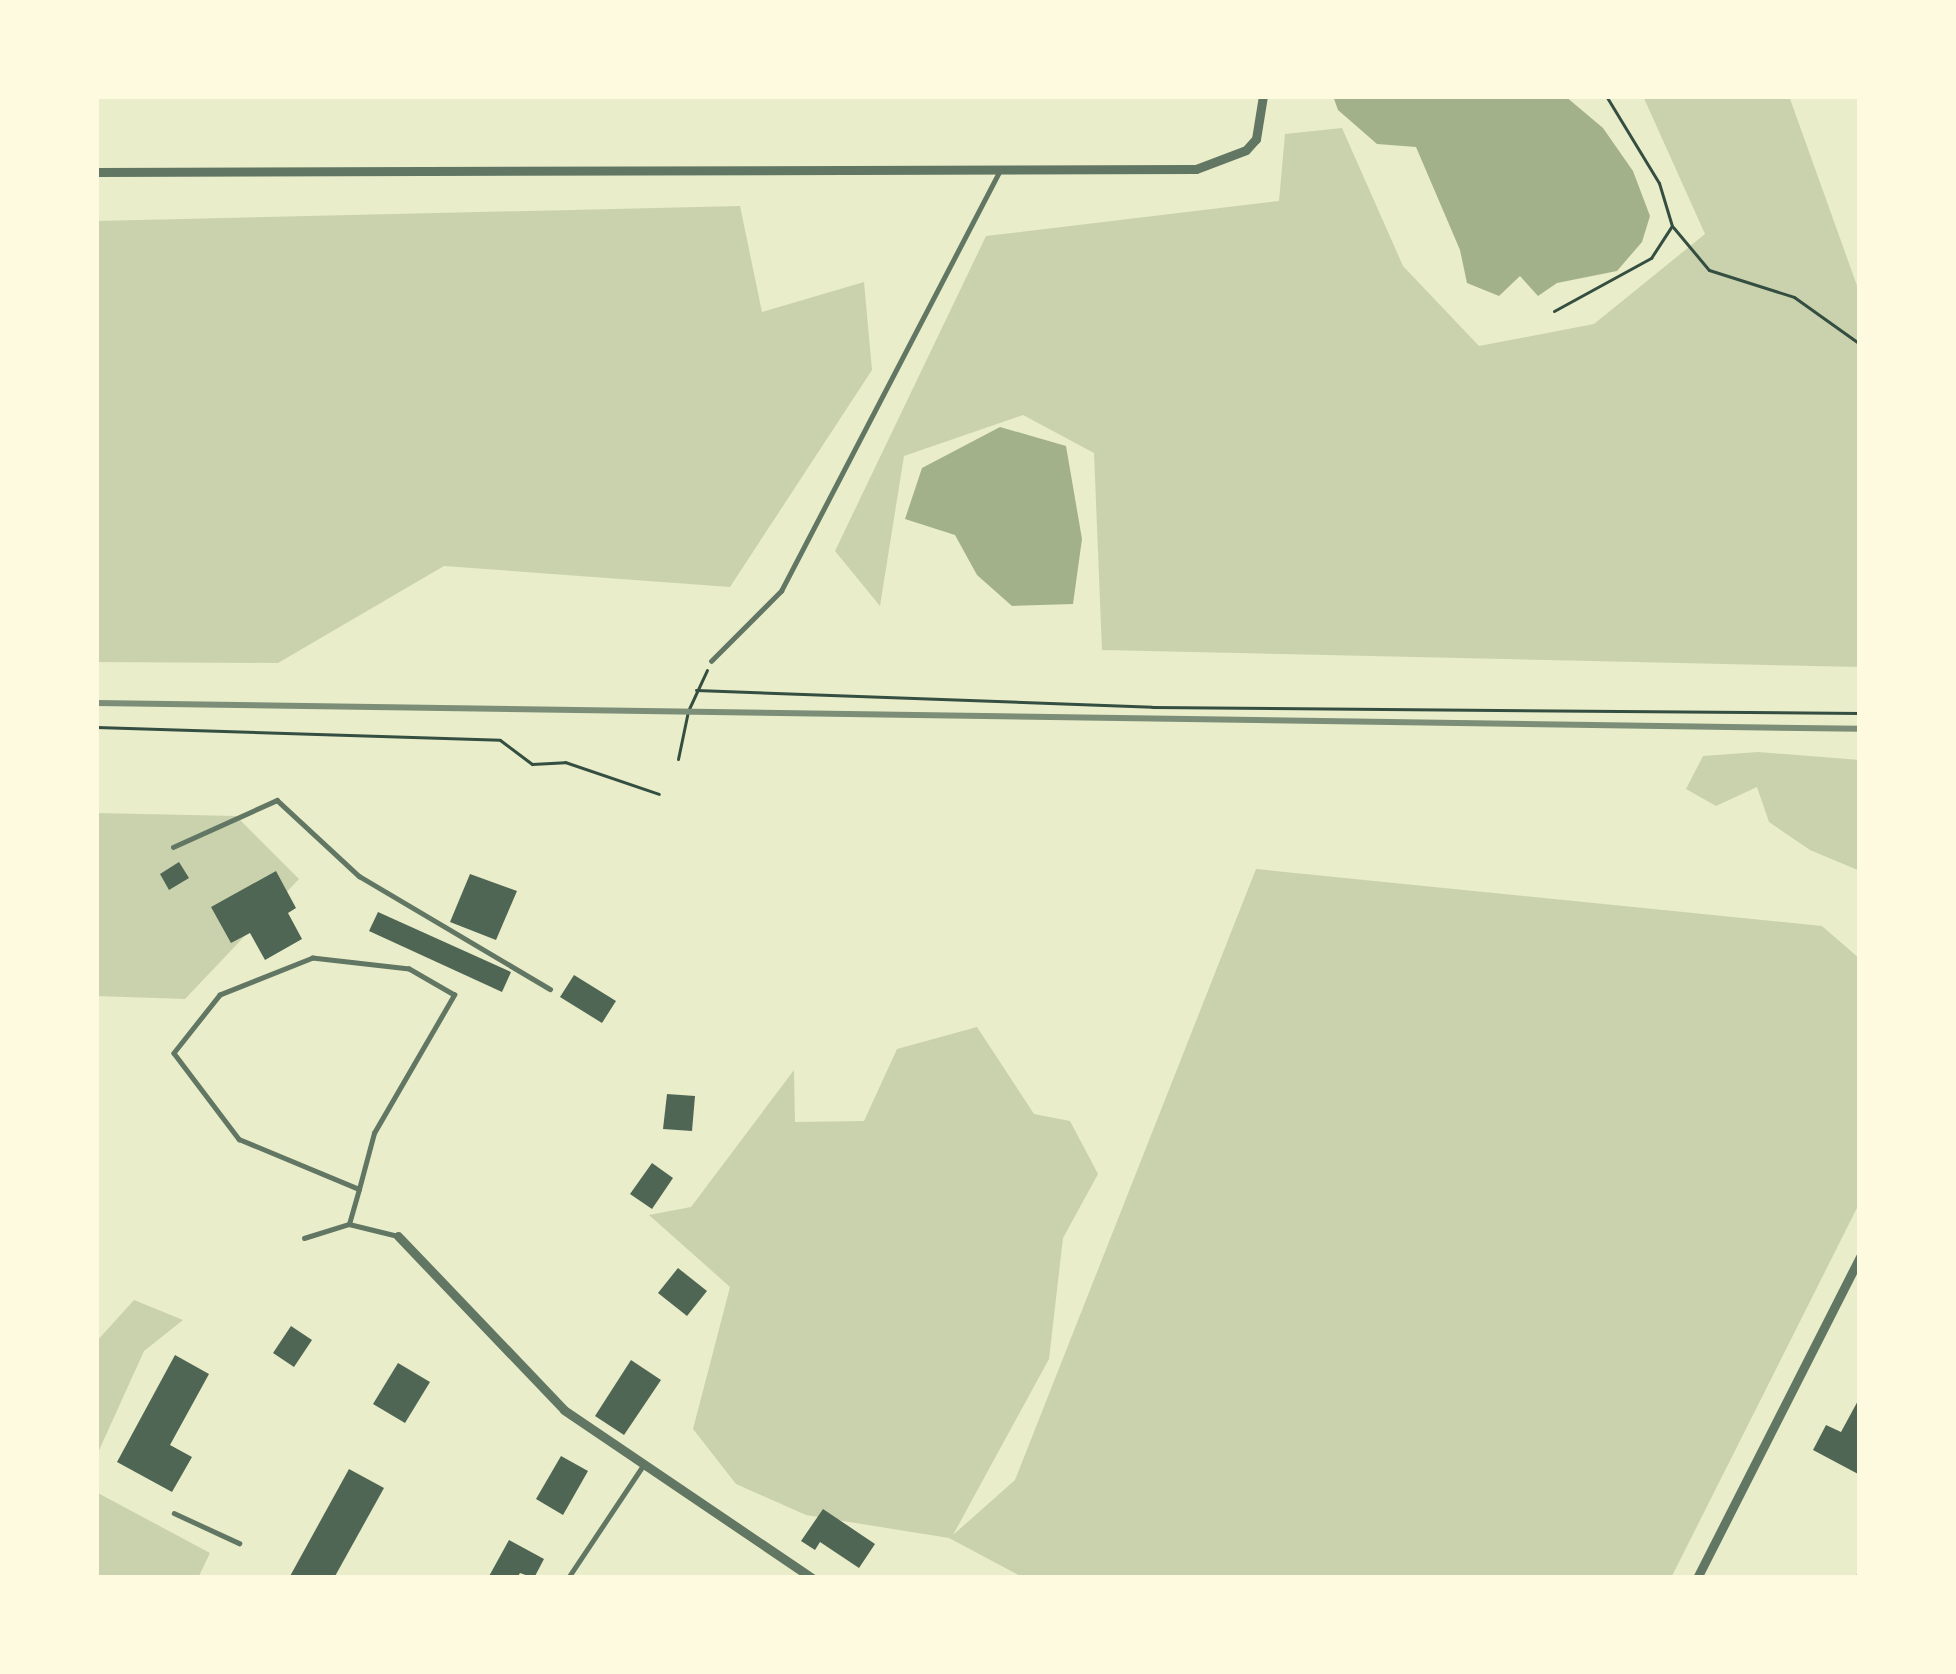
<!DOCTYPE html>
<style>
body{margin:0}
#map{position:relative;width:1956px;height:1674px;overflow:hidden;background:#e9edc9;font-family:Rubik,sans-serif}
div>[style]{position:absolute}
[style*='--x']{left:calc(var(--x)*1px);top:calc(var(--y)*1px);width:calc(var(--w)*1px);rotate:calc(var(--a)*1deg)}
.green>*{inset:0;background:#cad2ad}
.water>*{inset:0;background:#a3b18a}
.building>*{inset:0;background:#4f6655}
.path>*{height:3px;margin:-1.5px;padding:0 1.5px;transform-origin:1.5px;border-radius:1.5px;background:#344e41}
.service>*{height:4.5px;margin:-2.25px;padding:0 2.25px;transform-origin:2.25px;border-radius:2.25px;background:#617663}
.minor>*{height:9px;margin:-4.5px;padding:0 4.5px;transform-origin:4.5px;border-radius:4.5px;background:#617663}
.rail>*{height:6px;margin:-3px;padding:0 3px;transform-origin:3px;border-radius:3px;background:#7c8e77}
span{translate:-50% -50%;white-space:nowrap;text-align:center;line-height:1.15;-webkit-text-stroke:9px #fefae0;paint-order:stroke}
.frame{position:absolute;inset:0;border:99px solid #fefae0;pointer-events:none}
</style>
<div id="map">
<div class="green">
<div style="clip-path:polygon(1643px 96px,1789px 96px,1860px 294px,1860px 667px,1102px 650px,1094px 453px,1023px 415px,904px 456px,880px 606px,835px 551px,986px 236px,1279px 201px,1285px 134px,1342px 128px,1403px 266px,1479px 346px,1594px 324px,1705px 234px)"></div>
<div style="clip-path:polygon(740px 206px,762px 312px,864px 282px,872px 370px,730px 587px,444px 566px,278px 663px,96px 662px,96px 221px)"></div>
<div style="clip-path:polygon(1758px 752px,1860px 760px,1860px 871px,1810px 850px,1769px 822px,1757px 787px,1716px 806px,1686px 789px,1703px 756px)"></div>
<div style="clip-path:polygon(96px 813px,236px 816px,299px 879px,185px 999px,96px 996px)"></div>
<div style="clip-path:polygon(1256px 869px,1822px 926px,1860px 959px,1860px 1202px,1671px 1578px,1024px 1578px,949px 1538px,806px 1515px,736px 1484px,693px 1429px,730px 1287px,649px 1215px,691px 1207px,794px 1070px,795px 1122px,864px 1121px,897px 1049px,977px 1027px,1034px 1114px,1070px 1121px,1098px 1174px,1063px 1238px,1049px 1359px,953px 1535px,1015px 1480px)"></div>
<div style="clip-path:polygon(134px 1300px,183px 1320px,144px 1351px,96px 1457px,96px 1342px)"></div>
<div style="clip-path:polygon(96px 1492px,210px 1553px,198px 1578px,96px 1578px)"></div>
</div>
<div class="water">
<div style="clip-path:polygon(1333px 96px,1565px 96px,1603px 128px,1633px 171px,1650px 216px,1642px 242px,1617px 271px,1557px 283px,1538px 296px,1520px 276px,1499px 296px,1467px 283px,1460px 250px,1416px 147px,1377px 144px,1338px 110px)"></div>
<div style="clip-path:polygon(1000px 427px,1066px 446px,1082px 539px,1073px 604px,1012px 606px,977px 575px,955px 535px,905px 519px,922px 468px)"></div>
</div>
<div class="building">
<div style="clip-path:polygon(179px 862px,189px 878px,169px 890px,160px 874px)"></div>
<div style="clip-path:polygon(276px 871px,296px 908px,288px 913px,302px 939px,265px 960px,250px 933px,231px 943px,211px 907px)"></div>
<div style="clip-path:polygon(470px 874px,517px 891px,496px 940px,450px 922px)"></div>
<div style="clip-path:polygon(378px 912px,511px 972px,502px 992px,369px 931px)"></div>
<div style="clip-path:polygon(574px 975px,616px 1001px,602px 1023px,560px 997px)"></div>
<div style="clip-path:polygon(667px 1094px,695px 1096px,692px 1131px,663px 1129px)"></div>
<div style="clip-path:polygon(652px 1163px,673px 1178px,652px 1209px,630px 1194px)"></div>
<div style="clip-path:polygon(678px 1268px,707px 1291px,687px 1316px,658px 1293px)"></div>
<div style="clip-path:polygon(291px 1326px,312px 1340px,294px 1367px,273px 1353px)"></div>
<div style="clip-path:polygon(175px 1355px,209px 1374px,170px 1445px,192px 1457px,172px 1492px,117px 1462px)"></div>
<div style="clip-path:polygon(631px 1360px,661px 1380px,624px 1435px,595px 1416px)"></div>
<div style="clip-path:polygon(398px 1363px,430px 1382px,405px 1423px,373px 1404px)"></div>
<div style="clip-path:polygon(1860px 1397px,1860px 1475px,1813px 1450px,1826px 1425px,1841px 1432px)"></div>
<div style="clip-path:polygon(561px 1456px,588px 1471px,563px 1515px,536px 1499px)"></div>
<div style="clip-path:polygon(349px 1469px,384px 1488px,334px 1578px,289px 1578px)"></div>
<div style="clip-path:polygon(823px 1509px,875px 1544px,859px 1568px,820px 1542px,815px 1550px,801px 1541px)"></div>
<div style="clip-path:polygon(509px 1540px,544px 1559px,534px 1578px,520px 1573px,517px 1578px,488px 1578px)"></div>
</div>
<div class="path">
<div style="--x:1673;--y:227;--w:56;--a:50.1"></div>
<div style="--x:1709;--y:270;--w:89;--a:17.6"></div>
<div style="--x:1794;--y:297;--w:81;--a:35.5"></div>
<div style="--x:1554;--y:311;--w:111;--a:-28.7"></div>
<div style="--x:1651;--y:258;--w:38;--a:-57"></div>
<div style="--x:1672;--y:226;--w:45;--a:-106.8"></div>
<div style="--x:1659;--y:183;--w:102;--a:-121.3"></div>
<div style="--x:696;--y:690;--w:456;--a:2.1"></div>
<div style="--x:1152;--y:707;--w:708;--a:0.49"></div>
<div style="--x:96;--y:727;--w:404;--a:1.8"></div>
<div style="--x:500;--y:740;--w:40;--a:37"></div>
<div style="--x:532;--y:764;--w:33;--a:-3"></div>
<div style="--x:565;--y:762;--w:99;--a:18.8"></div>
<div style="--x:678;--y:759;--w:49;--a:-78.2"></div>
<div style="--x:688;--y:711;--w:45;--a:-65.1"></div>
</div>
<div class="service">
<div style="--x:711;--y:661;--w:99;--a:-45"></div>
<div style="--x:781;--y:591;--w:471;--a:-62.5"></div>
<div style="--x:173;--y:847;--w:114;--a:-24.3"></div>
<div style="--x:277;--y:800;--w:112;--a:42.8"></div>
<div style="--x:359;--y:876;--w:222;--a:30.6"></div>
<div style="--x:349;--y:1224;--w:36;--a:-74"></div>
<div style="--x:359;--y:1189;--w:58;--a:-75"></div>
<div style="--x:374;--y:1133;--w:160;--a:-59.9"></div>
<div style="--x:454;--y:995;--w:52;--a:-150"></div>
<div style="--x:409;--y:969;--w:97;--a:-173.5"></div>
<div style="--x:313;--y:958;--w:100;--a:158.3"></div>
<div style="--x:220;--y:995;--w:74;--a:128.4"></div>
<div style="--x:174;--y:1053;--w:108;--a:52.9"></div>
<div style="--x:239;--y:1139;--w:130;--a:22.6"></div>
<div style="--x:304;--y:1238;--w:47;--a:-17.3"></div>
<div style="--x:349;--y:1224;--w:50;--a:13.8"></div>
<div style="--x:174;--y:1513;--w:72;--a:24.8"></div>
<div style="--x:568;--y:1578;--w:137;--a:-56.3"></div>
</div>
<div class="minor">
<div style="--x:96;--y:172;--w:1100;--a:-0.16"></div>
<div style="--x:1196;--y:169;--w:53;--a:-20.8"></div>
<div style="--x:1246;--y:150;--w:15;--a:-48"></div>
<div style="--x:1256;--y:139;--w:44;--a:-80.8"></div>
<div style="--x:398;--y:1236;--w:240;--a:46.3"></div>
<div style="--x:564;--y:1410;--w:300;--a:34.1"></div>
<div style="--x:1697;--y:1578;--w:360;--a:-63.1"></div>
<div style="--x:1860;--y:1578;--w:1;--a:-90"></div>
</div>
<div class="rail">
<div style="--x:96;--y:703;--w:1764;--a:0.84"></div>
</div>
<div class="frame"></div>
</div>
